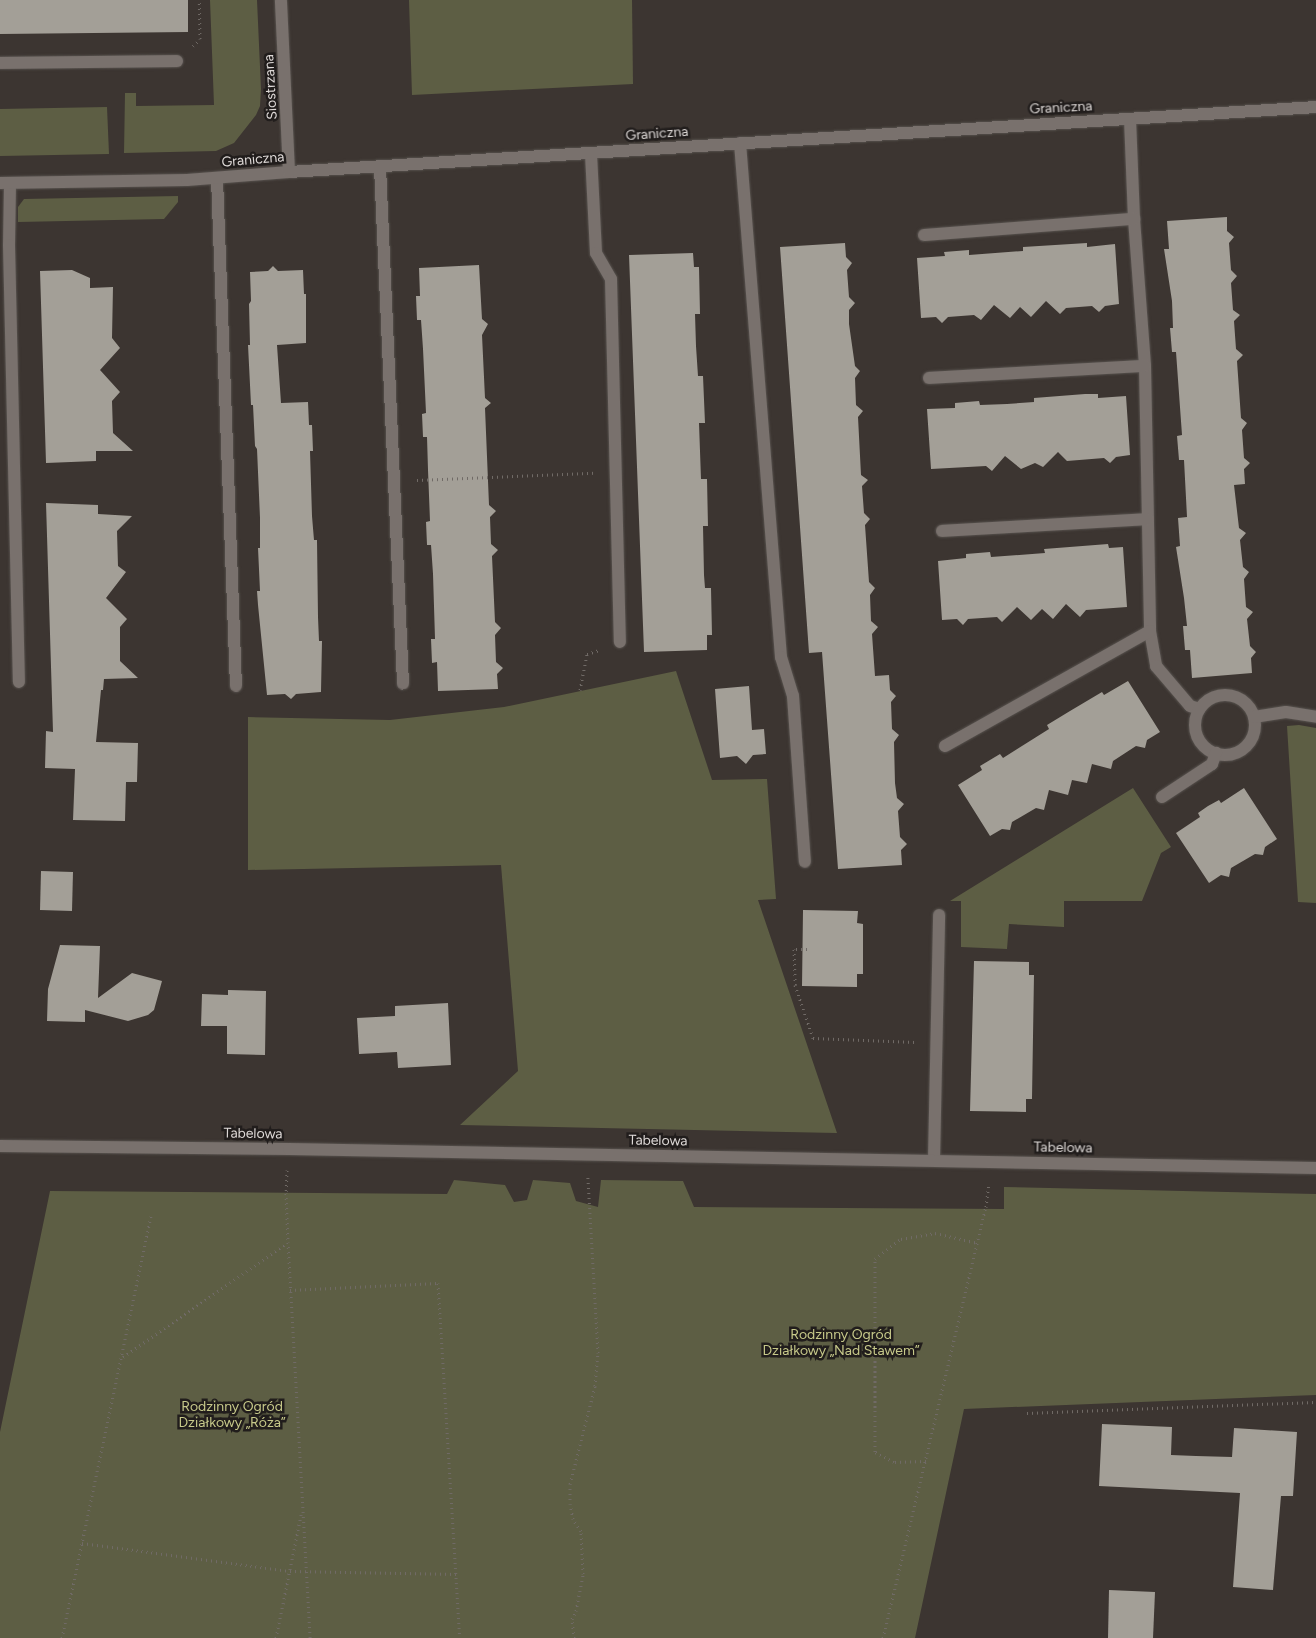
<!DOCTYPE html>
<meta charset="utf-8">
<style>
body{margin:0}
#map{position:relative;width:1316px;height:1638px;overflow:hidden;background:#3c3531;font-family:Figtree,sans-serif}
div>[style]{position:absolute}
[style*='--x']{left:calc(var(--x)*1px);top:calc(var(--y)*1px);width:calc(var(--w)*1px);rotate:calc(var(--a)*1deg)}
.green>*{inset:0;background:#5d5e44}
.building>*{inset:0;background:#a39f97}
.path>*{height:3px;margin-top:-1.5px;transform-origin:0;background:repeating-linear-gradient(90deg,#706a66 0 1px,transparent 0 5px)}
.roads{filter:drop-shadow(0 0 1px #57524e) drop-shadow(0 0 1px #57524e)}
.service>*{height:12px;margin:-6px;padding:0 6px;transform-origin:6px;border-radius:6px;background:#79716d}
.service>.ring{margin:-6px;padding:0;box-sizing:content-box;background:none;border:12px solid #79716d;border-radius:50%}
.minor>*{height:12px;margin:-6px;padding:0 6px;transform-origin:6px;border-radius:6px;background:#79716d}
.tertiary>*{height:12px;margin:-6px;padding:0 6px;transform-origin:6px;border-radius:6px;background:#79716d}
span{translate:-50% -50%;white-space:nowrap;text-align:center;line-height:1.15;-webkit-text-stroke:5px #211d1c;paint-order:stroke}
.street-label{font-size:14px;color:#ded9d7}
.park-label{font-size:14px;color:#c7c98a}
</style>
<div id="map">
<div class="green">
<div style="clip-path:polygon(210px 0,257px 0,261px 89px,260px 106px,256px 115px,234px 143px,216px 151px,124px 153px,125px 93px,136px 93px,136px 106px,214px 105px)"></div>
<div style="clip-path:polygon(409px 0,632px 0,633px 84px,412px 95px)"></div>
<div style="clip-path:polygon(107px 107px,109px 154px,0 156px,0 109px)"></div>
<div style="clip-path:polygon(178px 196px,178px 202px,164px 219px,18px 222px,18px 207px,24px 199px)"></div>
<div style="clip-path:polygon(676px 671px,712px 780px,767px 779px,776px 899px,758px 900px,837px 1133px,460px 1125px,518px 1071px,501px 865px,248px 870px,248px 717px,390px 720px,504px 707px)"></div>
<div style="clip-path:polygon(1299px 725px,1316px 728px,1316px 903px,1298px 902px,1287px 726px)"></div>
<div style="clip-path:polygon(1133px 788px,1171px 847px,1161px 853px,1142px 901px,1064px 901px,1064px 927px,1009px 924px,1007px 949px,961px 947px,961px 901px,950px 901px)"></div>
<div style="clip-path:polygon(454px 1180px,505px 1185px,514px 1202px,527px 1200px,533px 1180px,570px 1183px,576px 1201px,598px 1207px,601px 1180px,683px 1181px,694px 1207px,1004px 1209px,1004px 1187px,1316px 1194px,1316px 1395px,964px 1409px,915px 1638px,0 1638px,0 1432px,50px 1191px,447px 1194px)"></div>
</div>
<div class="building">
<div style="clip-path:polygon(0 0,188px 0,188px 32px,0 34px)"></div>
<div style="clip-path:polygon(1227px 217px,1227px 231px,1234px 237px,1229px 243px,1231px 270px,1237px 276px,1231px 283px,1233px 310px,1240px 315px,1234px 321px,1236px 349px,1243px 355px,1237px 361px,1241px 418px,1247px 423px,1242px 430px,1244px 458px,1250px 463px,1244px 469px,1245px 484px,1234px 485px,1239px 528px,1246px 533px,1240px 540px,1243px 567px,1249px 572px,1244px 579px,1246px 607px,1253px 612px,1247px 619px,1250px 646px,1256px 652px,1251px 658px,1252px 673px,1192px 678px,1190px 650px,1185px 650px,1183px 626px,1187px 626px,1184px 598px,1176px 547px,1180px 546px,1178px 518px,1187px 517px,1184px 460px,1179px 460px,1177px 436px,1182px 435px,1176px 352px,1172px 352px,1170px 328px,1173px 328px,1172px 301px,1164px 249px,1169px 249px,1167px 221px)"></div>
<div style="clip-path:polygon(845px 243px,846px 257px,852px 263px,847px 270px,849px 297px,855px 303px,849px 310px,849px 324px,855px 366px,860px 371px,855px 378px,856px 405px,863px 411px,858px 417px,861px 475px,868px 480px,862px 486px,864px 513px,870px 519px,865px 525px,869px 582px,875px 588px,870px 595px,871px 621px,878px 627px,872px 634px,875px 676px,889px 675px,890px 690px,896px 696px,891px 702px,892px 729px,899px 735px,894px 742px,895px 783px,897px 798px,904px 804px,898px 811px,900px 837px,907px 844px,901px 850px,902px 865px,838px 869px,822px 652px,809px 653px,780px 247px)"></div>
<div style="clip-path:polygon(1087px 243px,1087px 247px,1115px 244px,1119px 304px,1105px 306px,1099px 312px,1092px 306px,1066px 308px,1060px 314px,1046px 301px,1031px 317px,1020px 307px,1010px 318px,994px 305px,981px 320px,974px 315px,948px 317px,942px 323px,936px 317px,921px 318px,917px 258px,945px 256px,944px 252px,969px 250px,969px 255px,1023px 251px,1023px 247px)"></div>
<div style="clip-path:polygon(693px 253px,694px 267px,699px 267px,700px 314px,695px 314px,696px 346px,698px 376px,703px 376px,705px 423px,699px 423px,701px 479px,707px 479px,708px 526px,703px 526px,704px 575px,705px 588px,711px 588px,712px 635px,707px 635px,707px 650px,644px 652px,629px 255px)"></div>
<div style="clip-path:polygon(479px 265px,482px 319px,488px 324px,482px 335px,485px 398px,491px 403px,485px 408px,489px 505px,496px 511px,490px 517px,491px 544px,498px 550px,492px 556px,495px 622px,501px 628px,495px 635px,496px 662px,503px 668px,497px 674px,498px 689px,438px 691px,437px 662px,432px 663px,431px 639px,435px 639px,433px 574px,431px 545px,427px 545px,426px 522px,430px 521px,428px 470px,427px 437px,423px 437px,422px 414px,426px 413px,423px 349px,421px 320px,417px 320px,416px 296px,420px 296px,419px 268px)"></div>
<div style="clip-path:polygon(273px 266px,278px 271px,303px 270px,304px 294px,306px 294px,306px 343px,277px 345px,281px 403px,308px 402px,309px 425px,312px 425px,313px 451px,310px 451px,312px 516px,314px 540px,317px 540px,318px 617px,319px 641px,322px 641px,321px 692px,296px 694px,291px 699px,285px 694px,267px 695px,258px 605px,257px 591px,260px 591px,258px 548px,260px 548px,260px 518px,257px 449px,255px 446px,253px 405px,251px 405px,248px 345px,250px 345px,249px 304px,251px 301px,250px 272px,268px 271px)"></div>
<div style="clip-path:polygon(72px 270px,90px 278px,90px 288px,113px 287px,112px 338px,120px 348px,100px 370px,120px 392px,112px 401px,113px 433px,133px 451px,96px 451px,96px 461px,46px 463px,40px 271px)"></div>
<div style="clip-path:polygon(1085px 394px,1098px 394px,1098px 398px,1126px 396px,1130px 455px,1116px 457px,1110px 463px,1104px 458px,1067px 461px,1058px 452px,1043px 467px,1035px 463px,1021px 469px,1005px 456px,992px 471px,986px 466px,931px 469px,927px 409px,955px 408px,955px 403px,979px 401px,980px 405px,1007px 404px,1034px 402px,1034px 398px)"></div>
<div style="clip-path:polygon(46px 503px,98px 505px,98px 514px,132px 516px,117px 531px,118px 566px,126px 572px,106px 598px,127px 619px,120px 627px,120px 661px,138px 678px,104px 679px,103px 690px,101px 690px,96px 742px,138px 743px,137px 782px,126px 782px,125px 821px,73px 820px,75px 769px,45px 768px,46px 731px,53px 732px)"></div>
<div style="clip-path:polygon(1108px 544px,1109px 548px,1123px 547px,1127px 607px,1086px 610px,1080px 617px,1066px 604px,1053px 619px,1042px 609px,1031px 620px,1017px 607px,1002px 622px,997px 617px,968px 619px,963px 625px,957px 619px,942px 620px,938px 561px,966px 558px,966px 554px,990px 552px,991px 557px,1045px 553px,1044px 549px)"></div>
<div style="clip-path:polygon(1128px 681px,1160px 732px,1147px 740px,1145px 748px,1136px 746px,1113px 761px,1111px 769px,1092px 764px,1087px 783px,1072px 780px,1068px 795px,1049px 790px,1044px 810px,1036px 808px,1012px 822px,1010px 830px,1002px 829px,990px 836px,958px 785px,982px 770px,980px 766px,1000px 754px,1003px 758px,1049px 729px,1047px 725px,1070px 711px,1102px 692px,1104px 695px)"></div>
<div style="clip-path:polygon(749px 686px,752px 730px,764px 729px,766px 754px,753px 755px,746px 764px,737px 756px,720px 758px,715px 689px)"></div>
<div style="clip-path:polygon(1244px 788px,1277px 839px,1265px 847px,1263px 855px,1255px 854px,1231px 868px,1229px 877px,1221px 875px,1209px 883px,1176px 833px,1200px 817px,1198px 813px,1208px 806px,1219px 800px,1221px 803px)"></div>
<div style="clip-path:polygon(41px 871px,73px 872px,72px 911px,40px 910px)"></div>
<div style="clip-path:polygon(803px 910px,858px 911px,857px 923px,863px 924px,863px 974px,857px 974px,857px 987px,802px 986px)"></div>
<div style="clip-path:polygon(60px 945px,100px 946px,98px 998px,132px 973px,162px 981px,154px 1010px,148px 1015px,128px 1021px,85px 1010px,85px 1022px,47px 1021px,48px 989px)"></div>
<div style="clip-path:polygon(974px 961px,1029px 962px,1029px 975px,1034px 975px,1032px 1099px,1026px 1099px,1026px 1112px,970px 1111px)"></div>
<div style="clip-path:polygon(228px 990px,266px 991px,265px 1055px,227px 1054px,227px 1026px,201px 1026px,202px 994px,228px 995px)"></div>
<div style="clip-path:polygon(448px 1003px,451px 1065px,398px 1068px,397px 1052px,359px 1054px,357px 1018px,395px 1016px,395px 1006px)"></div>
<div style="clip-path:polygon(1102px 1424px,1172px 1427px,1171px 1455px,1196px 1456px,1232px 1457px,1234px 1428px,1297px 1432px,1293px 1496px,1281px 1496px,1273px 1590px,1233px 1587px,1240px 1493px,1099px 1486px)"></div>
<div style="clip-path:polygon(1109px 1590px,1155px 1592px,1153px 1638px,1108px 1638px)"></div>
</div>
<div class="path">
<div style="--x:193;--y:46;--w:10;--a:-45"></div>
<div style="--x:200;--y:39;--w:39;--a:-91"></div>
<div style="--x:417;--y:480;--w:178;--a:-2.3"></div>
<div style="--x:580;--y:690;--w:37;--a:-79"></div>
<div style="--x:587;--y:654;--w:13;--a:-18"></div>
<div style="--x:807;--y:949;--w:13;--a:180"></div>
<div style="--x:794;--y:949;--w:36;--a:88"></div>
<div style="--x:795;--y:985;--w:56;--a:71.2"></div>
<div style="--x:813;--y:1038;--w:102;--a:2.2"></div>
<div style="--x:287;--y:1170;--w:23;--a:92"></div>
<div style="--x:286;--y:1193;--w:49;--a:87.7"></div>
<div style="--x:288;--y:1242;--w:397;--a:86.8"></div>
<div style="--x:290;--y:1290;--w:148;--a:-2.7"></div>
<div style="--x:438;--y:1283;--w:356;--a:86.5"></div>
<div style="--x:123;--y:1357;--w:200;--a:-34.8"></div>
<div style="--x:1027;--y:1413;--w:289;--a:-2.2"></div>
<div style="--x:926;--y:1461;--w:32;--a:178"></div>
<div style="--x:894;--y:1462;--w:21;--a:-152"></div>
<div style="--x:875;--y:1452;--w:193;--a:-90"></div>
<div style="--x:875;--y:1259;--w:33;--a:-38"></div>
<div style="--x:901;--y:1239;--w:35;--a:-10"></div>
<div style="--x:935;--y:1233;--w:44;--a:13.1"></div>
<div style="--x:82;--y:1543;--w:210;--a:7.7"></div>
<div style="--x:290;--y:1571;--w:168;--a:1"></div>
<div style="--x:62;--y:1638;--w:431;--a:-78.1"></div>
<div style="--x:276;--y:1638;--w:126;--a:-78.5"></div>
<div style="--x:574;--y:1638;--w:19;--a:-96"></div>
<div style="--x:572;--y:1619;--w:9;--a:-63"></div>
<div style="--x:576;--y:1611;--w:38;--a:-79"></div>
<div style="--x:583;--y:1574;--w:43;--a:-92.7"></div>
<div style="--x:581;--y:1531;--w:14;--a:-124"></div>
<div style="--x:573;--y:1519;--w:15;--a:-101"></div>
<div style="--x:570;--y:1504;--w:20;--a:-90"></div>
<div style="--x:570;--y:1484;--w:101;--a:-75.7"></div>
<div style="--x:595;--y:1386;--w:33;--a:-85"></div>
<div style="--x:598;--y:1353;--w:176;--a:-93.3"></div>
<div style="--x:883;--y:1638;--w:443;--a:-76.6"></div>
<div style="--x:986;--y:1207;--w:23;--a:-83"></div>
</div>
<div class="roads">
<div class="service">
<div style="--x:0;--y:63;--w:177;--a:-0.6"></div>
<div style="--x:1130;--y:119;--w:100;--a:87.7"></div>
<div style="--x:1134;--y:219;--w:147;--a:85.7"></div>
<div style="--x:1145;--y:366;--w:265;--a:88.9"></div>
<div style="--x:1150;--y:631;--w:36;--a:80"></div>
<div style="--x:1156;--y:666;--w:52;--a:49.6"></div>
<div style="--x:1190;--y:706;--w:10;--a:17"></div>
<div style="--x:740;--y:143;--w:516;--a:85.44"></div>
<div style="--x:781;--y:657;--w:41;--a:72.9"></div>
<div style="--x:793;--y:696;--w:166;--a:85.9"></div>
<div style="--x:591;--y:154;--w:99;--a:87.1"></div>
<div style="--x:596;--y:253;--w:30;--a:60"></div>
<div style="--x:611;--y:279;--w:363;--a:88.6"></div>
<div style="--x:380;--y:167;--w:517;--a:87.45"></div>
<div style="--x:217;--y:178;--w:508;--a:87.86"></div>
<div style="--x:10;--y:183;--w:62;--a:90.9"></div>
<div style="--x:9;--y:245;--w:437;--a:88.7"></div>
<div style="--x:924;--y:235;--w:211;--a:-4.4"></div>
<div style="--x:929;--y:378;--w:216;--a:-3.2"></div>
<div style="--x:942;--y:531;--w:206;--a:-3.3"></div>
<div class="ring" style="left:1195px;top:695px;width:48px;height:48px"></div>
<div style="--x:1254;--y:717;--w:32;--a:-9"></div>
<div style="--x:1286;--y:712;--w:30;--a:9"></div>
<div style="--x:945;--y:746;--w:235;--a:-29.3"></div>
<div style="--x:1162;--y:797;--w:60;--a:-33.4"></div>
<div style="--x:1212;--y:764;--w:12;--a:-70"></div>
<div style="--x:934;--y:1160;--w:245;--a:-88.8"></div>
</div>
<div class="minor">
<div style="--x:289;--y:172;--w:1029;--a:-3.62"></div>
<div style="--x:0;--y:1146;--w:289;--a:0.6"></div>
<div style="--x:289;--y:1149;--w:1027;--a:1.06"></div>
</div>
<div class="tertiary">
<div style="--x:0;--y:183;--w:187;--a:-0.9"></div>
<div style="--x:187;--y:180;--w:102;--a:-4.5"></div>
<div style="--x:289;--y:172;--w:172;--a:-92.7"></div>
</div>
</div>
<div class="street-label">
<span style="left:271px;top:87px;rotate:-93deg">Siostrzana</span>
<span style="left:1061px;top:108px;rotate:-3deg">Graniczna</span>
<span style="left:657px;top:134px;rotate:-4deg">Graniczna</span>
<span style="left:253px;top:160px;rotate:-5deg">Graniczna</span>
<span style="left:253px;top:1134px;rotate:1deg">Tabelowa</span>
<span style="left:658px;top:1141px;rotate:1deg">Tabelowa</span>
<span style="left:1063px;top:1148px;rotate:1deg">Tabelowa</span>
</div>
<div class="park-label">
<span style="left:841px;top:1343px">Rodzinny Ogród<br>Działkowy „Nad Stawem”</span>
<span style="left:232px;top:1415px">Rodzinny Ogród<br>Działkowy „Róża”</span>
</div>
</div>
